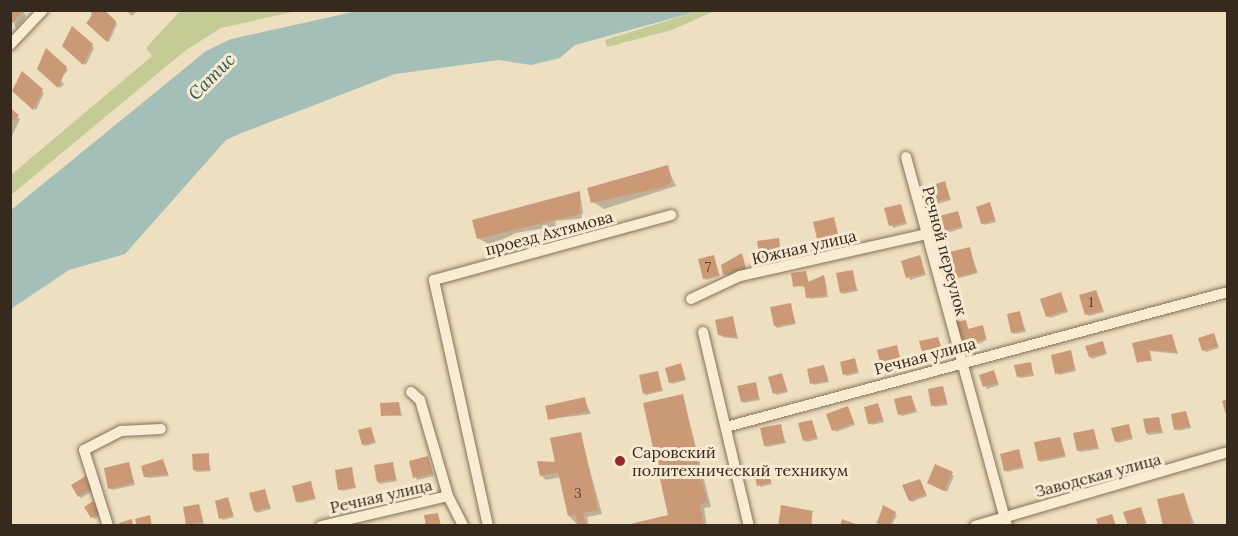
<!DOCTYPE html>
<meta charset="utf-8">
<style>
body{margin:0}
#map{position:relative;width:1238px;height:536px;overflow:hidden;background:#eddfc0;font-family:Lora,serif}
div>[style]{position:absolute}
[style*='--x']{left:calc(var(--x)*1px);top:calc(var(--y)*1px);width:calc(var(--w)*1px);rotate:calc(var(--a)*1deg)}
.green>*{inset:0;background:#c5cb95}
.water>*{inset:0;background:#a3bfb7}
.shadow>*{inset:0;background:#0003}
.building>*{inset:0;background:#cb9976}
.roads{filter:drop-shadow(0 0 2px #867058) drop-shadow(0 0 2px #867058)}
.minor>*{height:10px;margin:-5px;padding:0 5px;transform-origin:5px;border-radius:5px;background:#f8edd3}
.dots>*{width:16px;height:16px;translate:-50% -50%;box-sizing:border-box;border:3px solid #f5ead0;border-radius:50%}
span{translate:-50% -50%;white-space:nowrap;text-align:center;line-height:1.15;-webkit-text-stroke:6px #f5ead0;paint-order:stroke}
.number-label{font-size:14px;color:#5b4533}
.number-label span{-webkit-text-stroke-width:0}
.street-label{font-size:16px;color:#36291d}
.poi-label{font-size:16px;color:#36291d}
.left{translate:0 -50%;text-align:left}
.water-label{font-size:18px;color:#2c5653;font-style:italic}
.frame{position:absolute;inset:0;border:12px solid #36291d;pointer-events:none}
</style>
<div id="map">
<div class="green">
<div style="clip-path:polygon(180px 11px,297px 11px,221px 28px,186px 50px,11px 195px,11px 175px,152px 56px,146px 48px)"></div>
<div style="clip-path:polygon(699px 11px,714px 11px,672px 30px,607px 47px,605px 40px)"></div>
</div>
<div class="water">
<div style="clip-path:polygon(357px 11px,699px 11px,575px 45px,560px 58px,531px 65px,499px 60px,395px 74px,239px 134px,226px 140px,125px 254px,69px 270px,11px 309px,11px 210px,206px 51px,231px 39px)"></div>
</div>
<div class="shadow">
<div style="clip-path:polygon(10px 10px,23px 10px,26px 17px,16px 29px)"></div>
<div style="clip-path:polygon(93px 10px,102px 10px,117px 24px,109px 42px,88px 23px)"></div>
<div style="clip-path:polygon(125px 10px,134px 10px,136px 12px,132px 16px)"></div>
<div style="clip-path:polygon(72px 28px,94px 48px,86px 65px,64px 46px)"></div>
<div style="clip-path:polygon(46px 51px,68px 70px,60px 79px,64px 84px,60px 88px,39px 69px)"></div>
<div style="clip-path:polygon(22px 73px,44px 93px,36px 110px,14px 91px)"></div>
<div style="clip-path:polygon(10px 110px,20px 119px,12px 136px,10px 135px)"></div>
<div style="clip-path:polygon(667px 167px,676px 186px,604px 209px,593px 202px)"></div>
<div style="clip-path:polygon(944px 183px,951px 200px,937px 204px,935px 202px)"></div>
<div style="clip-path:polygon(580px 193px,584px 218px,555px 221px,556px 226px,516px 233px,490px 245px,478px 238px)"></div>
<div style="clip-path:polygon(990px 204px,996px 222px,984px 225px,982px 223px)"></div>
<div style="clip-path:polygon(900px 205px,907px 224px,893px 228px,886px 209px)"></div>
<div style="clip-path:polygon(958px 212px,963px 228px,944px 234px,942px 232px)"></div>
<div style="clip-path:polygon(833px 218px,840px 240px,821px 245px,814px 223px)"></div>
<div style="clip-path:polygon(778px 240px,782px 259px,763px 261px,761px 259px)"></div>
<div style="clip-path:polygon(969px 248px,978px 273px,956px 279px,953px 277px)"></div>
<div style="clip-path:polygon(741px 255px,747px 271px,727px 276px,725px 274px)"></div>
<div style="clip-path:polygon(713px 256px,720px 276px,706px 280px,704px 278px)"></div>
<div style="clip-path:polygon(919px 257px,926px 275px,910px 280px,903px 262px)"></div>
<div style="clip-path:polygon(806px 272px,809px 283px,825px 278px,828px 297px,810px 299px,806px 287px,795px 286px)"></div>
<div style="clip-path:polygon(852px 272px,858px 291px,843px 294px,841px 292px)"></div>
<div style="clip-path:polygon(1096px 291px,1104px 312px,1089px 316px,1087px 314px)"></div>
<div style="clip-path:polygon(1061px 294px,1068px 312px,1050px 318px,1048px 316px)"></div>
<div style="clip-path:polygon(790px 304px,796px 324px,777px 328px,775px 325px)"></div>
<div style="clip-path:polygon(1020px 313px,1026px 332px,1014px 334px,1012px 332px)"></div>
<div style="clip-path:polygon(733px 318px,738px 339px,722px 337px,720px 334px)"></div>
<div style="clip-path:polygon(965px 321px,969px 330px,982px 327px,987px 340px,965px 350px)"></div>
<div style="clip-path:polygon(1172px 335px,1178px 354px,1150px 351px,1152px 361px,1138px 362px,1134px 344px)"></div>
<div style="clip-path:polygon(1214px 335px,1219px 348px,1206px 352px,1204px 350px)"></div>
<div style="clip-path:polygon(938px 338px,943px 353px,926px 357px,924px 355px)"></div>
<div style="clip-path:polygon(1102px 343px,1107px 354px,1092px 359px,1090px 357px)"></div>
<div style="clip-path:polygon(896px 347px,902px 363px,885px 368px,879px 351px)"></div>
<div style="clip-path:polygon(1070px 352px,1076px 371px,1059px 375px,1057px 373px)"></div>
<div style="clip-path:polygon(854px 360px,859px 373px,847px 376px,845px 374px)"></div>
<div style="clip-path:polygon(1030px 363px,1034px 376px,1020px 378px,1018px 376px)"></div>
<div style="clip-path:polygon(681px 365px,686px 380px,672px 384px,670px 382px)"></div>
<div style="clip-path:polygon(824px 366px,829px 382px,814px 385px,812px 383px)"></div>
<div style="clip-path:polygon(657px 372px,663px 391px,646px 395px,644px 393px)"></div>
<div style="clip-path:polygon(994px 372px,999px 385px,987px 389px,981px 376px)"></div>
<div style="clip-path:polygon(781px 375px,788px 392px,777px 395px,775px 393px)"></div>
<div style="clip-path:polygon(755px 384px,760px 400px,744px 403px,742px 401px)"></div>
<div style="clip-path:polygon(943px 388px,948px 405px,935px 407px,933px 405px)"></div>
<div style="clip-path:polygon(683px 396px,711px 507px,704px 508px,707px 526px,625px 526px,669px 516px)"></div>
<div style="clip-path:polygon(911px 396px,917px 412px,902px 416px,899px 414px)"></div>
<div style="clip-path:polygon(584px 399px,591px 414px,550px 419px)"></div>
<div style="clip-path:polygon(399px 403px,402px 416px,382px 415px)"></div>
<div style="clip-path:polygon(878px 405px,884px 422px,872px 425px,869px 423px)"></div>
<div style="clip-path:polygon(848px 408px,855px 425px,836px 432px,834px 430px)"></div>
<div style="clip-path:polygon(1186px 412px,1191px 428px,1178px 431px,1176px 429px)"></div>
<div style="clip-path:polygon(1159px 418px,1163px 433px,1149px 435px,1147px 433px)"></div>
<div style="clip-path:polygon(811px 421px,818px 439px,807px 442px,805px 440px)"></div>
<div style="clip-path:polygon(781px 426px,786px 443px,767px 447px,765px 445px)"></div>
<div style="clip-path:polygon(1128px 426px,1133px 439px,1118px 443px,1116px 441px)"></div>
<div style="clip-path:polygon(370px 428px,376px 443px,365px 446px,363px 444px)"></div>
<div style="clip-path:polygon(1093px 430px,1099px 449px,1080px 452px,1078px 450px)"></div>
<div style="clip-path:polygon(580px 434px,602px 514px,587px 517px,589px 526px,579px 526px,569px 516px,561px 477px,546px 480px,541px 475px)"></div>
<div style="clip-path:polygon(1060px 438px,1066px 457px,1041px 462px,1039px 460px)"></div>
<div style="clip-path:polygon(1019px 451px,1024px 468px,1007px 472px,1005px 470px)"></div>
<div style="clip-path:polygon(208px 455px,211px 471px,197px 472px,194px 470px)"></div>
<div style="clip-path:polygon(428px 458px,434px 476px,417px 480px,411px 462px)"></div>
<div style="clip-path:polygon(163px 461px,169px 476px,148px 478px,145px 476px)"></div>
<div style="clip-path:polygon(392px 463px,397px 481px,380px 484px,378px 482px)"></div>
<div style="clip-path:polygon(129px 464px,135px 485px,112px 490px,110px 488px)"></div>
<div style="clip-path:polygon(936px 466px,954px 476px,947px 492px,928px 483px)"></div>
<div style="clip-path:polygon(766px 467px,772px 484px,761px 487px,759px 485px)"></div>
<div style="clip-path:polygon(351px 468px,356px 488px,342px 491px,340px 489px)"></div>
<div style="clip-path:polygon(85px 478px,93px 491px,81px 498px,79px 496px)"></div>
<div style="clip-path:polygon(920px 480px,927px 496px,912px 502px,910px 500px)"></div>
<div style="clip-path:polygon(310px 483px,316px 499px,299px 503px,297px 501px)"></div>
<div style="clip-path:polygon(265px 491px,271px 509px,257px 513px,255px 511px)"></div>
<div style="clip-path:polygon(1184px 494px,1195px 526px,1165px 526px)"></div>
<div style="clip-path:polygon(228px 499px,234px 517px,223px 520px,221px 518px)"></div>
<div style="clip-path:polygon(199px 505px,204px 524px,189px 526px,188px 524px)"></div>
<div style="clip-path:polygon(86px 507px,102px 515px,94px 519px)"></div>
<div style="clip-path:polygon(884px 507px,897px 515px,891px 526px,876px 523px)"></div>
<div style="clip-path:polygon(1140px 508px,1147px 525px,1129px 526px)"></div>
<div style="clip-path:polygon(812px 512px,812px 526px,780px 526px)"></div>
</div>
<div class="building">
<div style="clip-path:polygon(10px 10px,22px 12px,10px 26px)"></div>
<div style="clip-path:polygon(89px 10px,104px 10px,116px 21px,107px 42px,86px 23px,93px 15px)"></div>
<div style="clip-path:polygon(72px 26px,93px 44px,83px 65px,62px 46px)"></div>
<div style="clip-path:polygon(46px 48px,67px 67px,58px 88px,37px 69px)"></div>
<div style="clip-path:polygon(22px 71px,43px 89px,33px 110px,12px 91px)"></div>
<div style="clip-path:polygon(10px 108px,19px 115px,10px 124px)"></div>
<div style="clip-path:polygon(668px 165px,672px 181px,664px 187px,591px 203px,587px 188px)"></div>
<div style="clip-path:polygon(945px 181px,950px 198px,934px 202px,929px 186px)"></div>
<div style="clip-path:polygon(580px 191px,580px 214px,477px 239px,472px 220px)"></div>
<div style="clip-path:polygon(990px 202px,995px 220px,981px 224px,976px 207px)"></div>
<div style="clip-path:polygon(901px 204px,906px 222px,889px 226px,884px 208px)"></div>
<div style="clip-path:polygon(958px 211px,962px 226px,941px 232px,936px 217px)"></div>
<div style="clip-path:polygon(834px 217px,839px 238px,818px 243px,813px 222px)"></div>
<div style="clip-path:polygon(779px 238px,781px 257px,760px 260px,757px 241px)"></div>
<div style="clip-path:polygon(970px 247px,976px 272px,952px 278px,945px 253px)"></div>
<div style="clip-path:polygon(742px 253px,746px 269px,723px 275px,721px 265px)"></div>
<div style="clip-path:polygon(714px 255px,719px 275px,703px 279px,698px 259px)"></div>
<div style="clip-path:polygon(920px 255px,925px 273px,906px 278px,901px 261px)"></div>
<div style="clip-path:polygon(853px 270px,856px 289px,840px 293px,836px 273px)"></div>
<div style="clip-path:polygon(806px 271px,808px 282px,824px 275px,827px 295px,806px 298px,804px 285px,793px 287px,791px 273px)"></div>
<div style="clip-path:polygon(1096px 290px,1103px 310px,1085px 315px,1079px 295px)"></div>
<div style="clip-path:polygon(1061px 292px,1067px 310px,1046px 317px,1040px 299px)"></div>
<div style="clip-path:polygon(791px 303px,795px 323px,774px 326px,770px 307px)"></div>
<div style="clip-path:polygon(1020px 311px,1024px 330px,1011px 333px,1007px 314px)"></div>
<div style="clip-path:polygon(733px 316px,737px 338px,718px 335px,715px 320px)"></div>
<div style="clip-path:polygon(966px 320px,968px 329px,983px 325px,986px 338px,962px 348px,955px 322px)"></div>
<div style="clip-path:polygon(1214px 333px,1218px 346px,1202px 351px,1198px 338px)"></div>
<div style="clip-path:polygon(1172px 334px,1177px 352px,1149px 350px,1151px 359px,1137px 363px,1132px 343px)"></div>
<div style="clip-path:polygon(938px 337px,942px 351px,923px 356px,919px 341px)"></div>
<div style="clip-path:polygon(1103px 341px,1106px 353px,1089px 357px,1085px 346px)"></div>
<div style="clip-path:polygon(897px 345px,901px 362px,881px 366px,877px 350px)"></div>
<div style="clip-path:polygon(1071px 350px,1075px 369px,1055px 374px,1051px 355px)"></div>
<div style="clip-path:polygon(855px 358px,858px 371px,843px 375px,840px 362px)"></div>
<div style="clip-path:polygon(1031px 362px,1033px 374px,1017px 377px,1014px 365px)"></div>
<div style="clip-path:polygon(681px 363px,685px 379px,669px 383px,665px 368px)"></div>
<div style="clip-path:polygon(824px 365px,828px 380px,810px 384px,807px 369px)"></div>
<div style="clip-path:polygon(994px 370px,998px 383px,983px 387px,979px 375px)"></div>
<div style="clip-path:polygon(658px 371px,662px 390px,643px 394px,639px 375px)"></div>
<div style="clip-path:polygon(782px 373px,787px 390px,773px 394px,768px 377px)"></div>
<div style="clip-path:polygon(756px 382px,759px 398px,741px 402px,737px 386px)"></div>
<div style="clip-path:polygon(943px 386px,947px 403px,931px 406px,928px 389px)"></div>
<div style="clip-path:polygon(683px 394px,707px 502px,700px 504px,704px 526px,622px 526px,668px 515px,643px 403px)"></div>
<div style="clip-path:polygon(911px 395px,916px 410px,898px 415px,894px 399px)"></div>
<div style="clip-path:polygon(585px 397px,588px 411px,548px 420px,545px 406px)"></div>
<div style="clip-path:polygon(1228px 399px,1228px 418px,1227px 418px,1222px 401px)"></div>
<div style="clip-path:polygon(399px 402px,400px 415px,381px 416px,380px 403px)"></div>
<div style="clip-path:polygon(878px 403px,883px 420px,868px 424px,864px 407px)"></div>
<div style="clip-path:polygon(848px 406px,854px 423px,832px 431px,826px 414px)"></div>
<div style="clip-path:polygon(1186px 411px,1190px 426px,1174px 430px,1171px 414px)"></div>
<div style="clip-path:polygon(1159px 417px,1161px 431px,1146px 433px,1143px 419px)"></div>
<div style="clip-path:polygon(812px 420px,817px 437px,803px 441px,798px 423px)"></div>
<div style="clip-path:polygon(781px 424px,784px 442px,764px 446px,760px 428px)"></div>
<div style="clip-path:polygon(1129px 424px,1132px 437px,1115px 442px,1111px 428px)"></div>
<div style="clip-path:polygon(371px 427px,375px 441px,362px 445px,358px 430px)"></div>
<div style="clip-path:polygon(1094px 429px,1098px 447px,1077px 451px,1073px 433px)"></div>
<div style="clip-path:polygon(581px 432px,598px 510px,583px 513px,586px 526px,578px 526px,576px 515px,568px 516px,558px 472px,540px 476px,537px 461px,555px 462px,550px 438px)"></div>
<div style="clip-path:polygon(1060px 437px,1065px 455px,1038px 461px,1034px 442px)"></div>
<div style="clip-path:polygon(1019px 449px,1023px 466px,1004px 471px,1000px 454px)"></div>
<div style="clip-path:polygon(209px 453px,209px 470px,193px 470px,192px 454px)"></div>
<div style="clip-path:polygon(428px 456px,433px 474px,413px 478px,409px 461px)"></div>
<div style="clip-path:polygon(163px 459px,168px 474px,144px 477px,141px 466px)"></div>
<div style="clip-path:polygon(129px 462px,134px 483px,108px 489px,104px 468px)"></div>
<div style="clip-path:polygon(393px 462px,396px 479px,377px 482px,374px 465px)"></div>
<div style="clip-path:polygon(935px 464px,953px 472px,944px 491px,927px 483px)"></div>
<div style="clip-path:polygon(766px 465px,771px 482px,757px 486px,753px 468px)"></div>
<div style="clip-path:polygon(352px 467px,355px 487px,338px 490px,335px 470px)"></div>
<div style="clip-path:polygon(86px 476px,92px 488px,78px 497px,71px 485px)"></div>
<div style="clip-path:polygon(920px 479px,926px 494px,909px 501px,902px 485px)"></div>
<div style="clip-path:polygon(311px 481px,315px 498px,296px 502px,292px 486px)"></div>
<div style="clip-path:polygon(265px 489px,270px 507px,254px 511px,249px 493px)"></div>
<div style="clip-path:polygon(1184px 493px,1192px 526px,1163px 526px,1157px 499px)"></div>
<div style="clip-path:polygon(228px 497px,233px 515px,219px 519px,215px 501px)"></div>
<div style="clip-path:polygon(93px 501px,101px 512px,91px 518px,84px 507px)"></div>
<div style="clip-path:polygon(199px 504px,203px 522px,186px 525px,183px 507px)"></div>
<div style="clip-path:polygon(781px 505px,813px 511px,810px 526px,778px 526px)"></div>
<div style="clip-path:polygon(883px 505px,896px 512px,889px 526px,877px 526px)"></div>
<div style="clip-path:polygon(1141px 507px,1146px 523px,1128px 526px,1123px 512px)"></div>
<div style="clip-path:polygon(438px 513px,441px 526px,426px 526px,424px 515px)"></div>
<div style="clip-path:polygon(1112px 514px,1116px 526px,1098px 526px,1096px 519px)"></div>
<div style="clip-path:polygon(150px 515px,152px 526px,137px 526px,135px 519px)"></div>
<div style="clip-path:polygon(132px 519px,133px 526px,119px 526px,119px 523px)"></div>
<div style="clip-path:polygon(842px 519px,858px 525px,858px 526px,840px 526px)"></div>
</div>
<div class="roads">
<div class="minor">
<div style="--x:10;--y:45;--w:48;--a:-46.7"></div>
<div style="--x:906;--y:157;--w:383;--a:74.7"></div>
<div style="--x:691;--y:299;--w:54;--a:-25.1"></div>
<div style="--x:740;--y:276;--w:191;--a:-12.7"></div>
<div style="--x:703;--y:332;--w:199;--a:76.7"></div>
<div style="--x:411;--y:392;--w:12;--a:42"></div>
<div style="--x:420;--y:400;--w:100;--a:73.7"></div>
<div style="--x:448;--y:496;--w:34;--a:63"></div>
<div style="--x:726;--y:427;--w:520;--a:-15.05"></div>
<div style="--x:108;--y:526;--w:80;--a:-107.5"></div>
<div style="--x:84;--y:450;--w:42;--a:-27.2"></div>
<div style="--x:121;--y:431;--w:40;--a:-2.9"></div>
<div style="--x:321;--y:526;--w:130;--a:-13.3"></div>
<div style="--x:488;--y:526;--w:252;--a:-102.4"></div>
<div style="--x:434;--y:280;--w:246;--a:-15.3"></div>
<div style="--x:975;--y:526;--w:264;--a:-16.3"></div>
</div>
</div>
<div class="dots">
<div style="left:620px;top:461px;background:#95292b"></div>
</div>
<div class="number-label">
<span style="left:708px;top:267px">7</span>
<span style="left:1091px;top:302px">1</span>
<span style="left:578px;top:493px">3</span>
</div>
<div class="street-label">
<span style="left:549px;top:233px;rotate:-15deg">проезд Ахтямова</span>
<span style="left:804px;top:247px;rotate:-13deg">Южная улица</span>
<span style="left:945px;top:251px;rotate:75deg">Речной переулок</span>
<span style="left:925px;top:356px;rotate:-15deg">Речная улица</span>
<span style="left:1098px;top:475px;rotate:-15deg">Заводская улица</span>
<span style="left:381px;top:496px;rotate:-13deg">Речная улица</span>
</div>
<div class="poi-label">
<span class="left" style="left:632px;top:461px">Саровский<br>политехнический техникум</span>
</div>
<div class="water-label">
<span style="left:212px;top:77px;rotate:-45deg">Сатис</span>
</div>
<div class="frame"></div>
</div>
